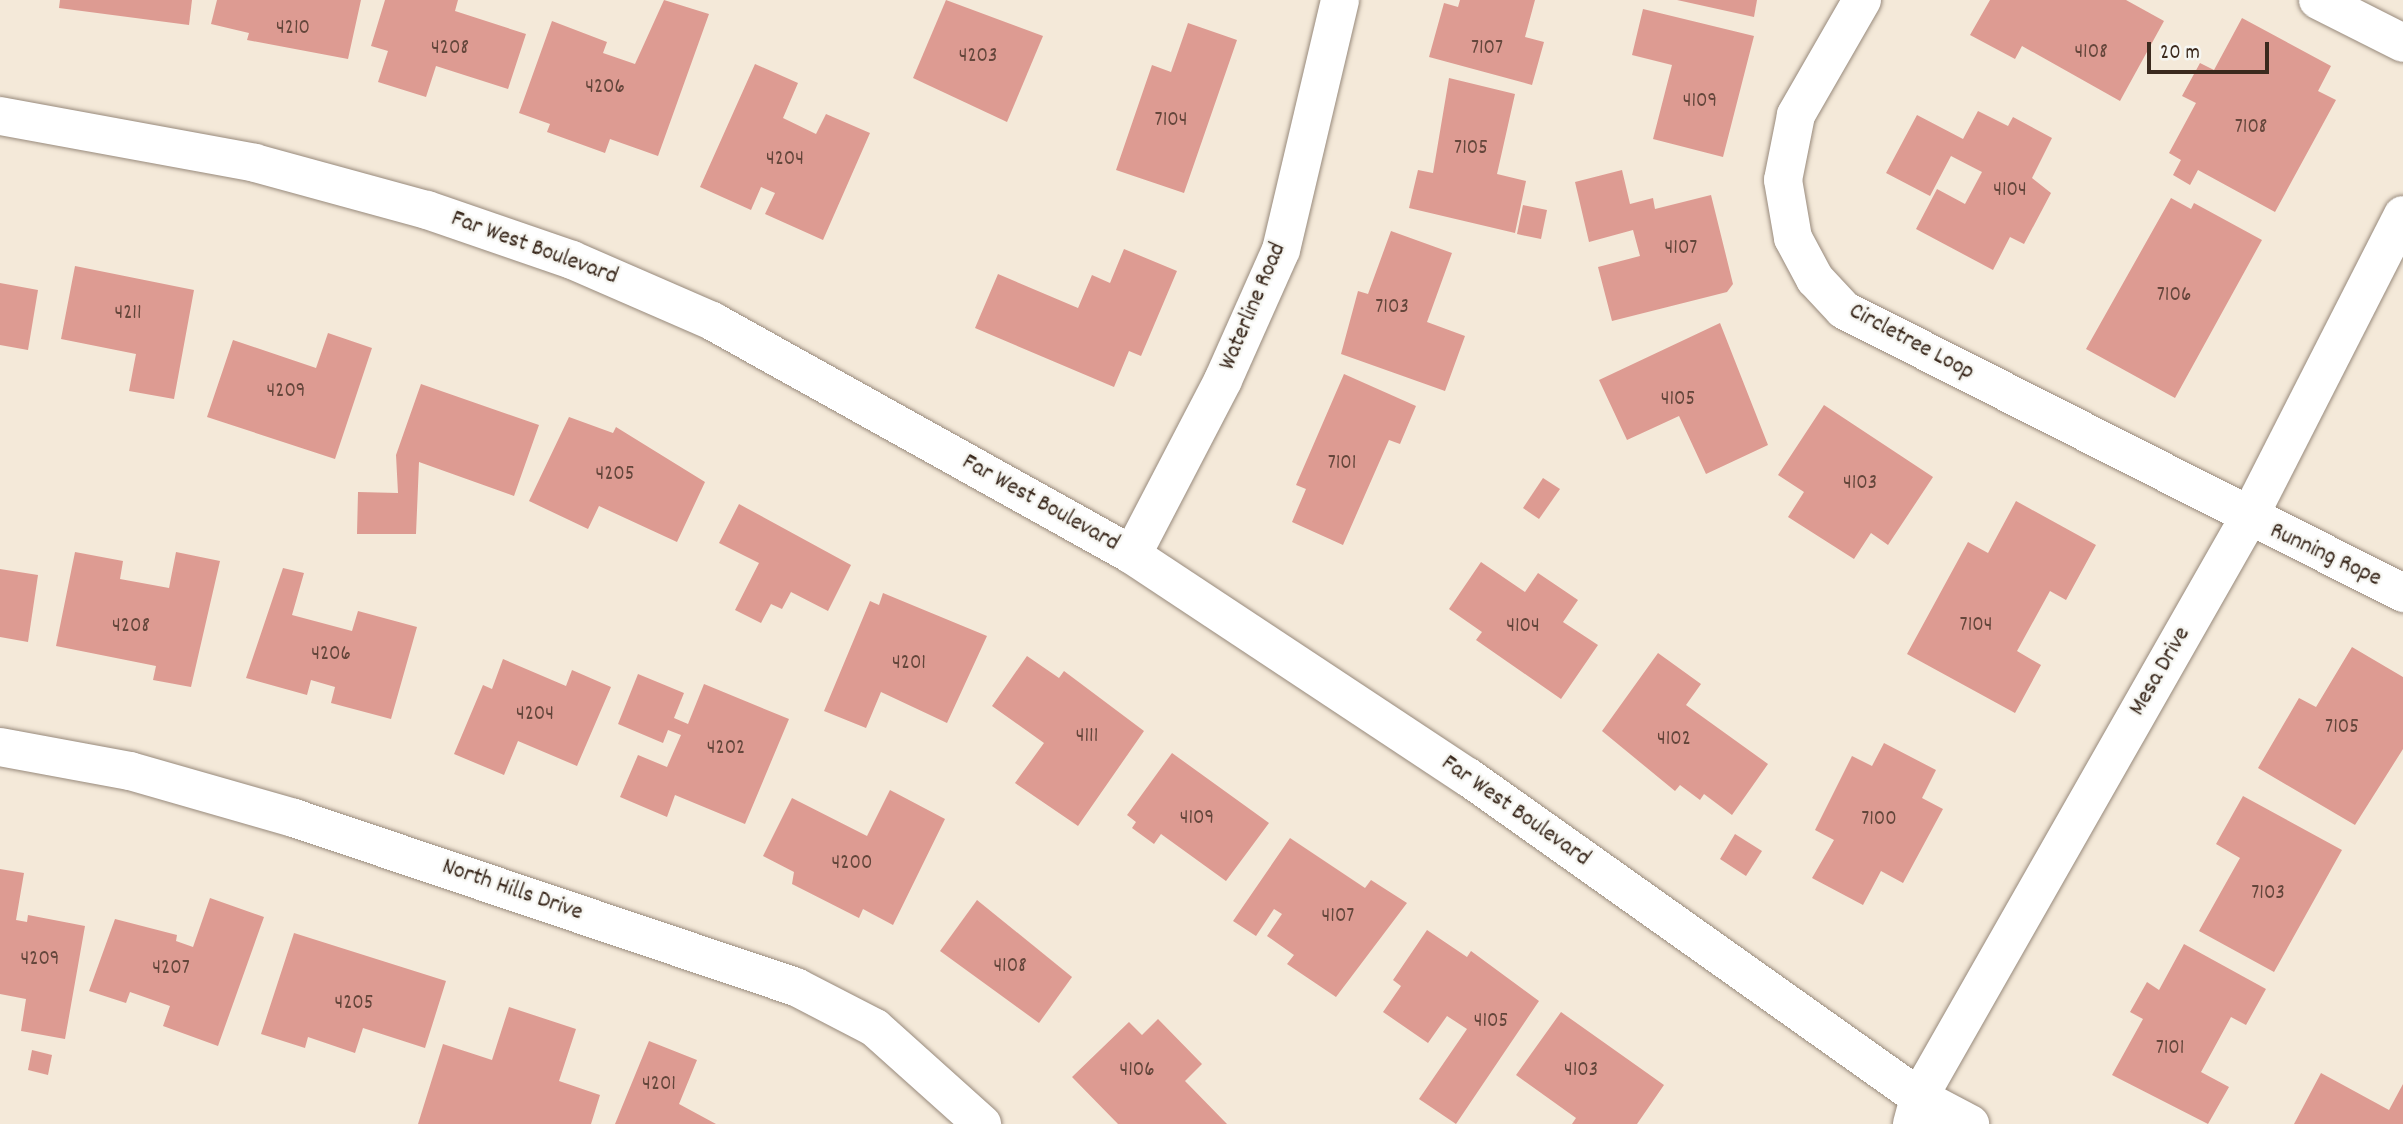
<!DOCTYPE html>
<style>
body{margin:0}
#map{position:relative;width:2403px;height:1124px;overflow:hidden;background:#f4e9d9;font-family:Dekko,sans-serif}
div>[style]{position:absolute}
[style*='--x']{left:calc(var(--x)*1px);top:calc(var(--y)*1px);width:calc(var(--w)*1px);rotate:calc(var(--a)*1deg)}
.building>*{inset:0;background:#dd9b92}
.roads{filter:drop-shadow(0 0 2px #988a7c) drop-shadow(0 0 2px #988a7c)}
.minor>*{height:38px;margin:-19px;padding:0 19px;transform-origin:19px;border-radius:19px;background:#fff}
span{translate:-50% -50%;white-space:nowrap;text-align:center;line-height:1.15;-webkit-text-stroke:5px #f6f6f2;paint-order:stroke}
.number-label{font-size:21px;color:#64463b}
.number-label span{-webkit-text-stroke-width:0}
.street-label{font-size:24px;color:#3b2a1e}
.scale{position:absolute;left:2147px;top:42px;width:122px;height:32px;box-sizing:border-box;border:4px solid #3b2a1e;border-top:0;padding-left:9px;font-size:21px;line-height:24px;white-space:nowrap;color:#3b2a1e;-webkit-text-stroke:5px #f6f6f2;paint-order:stroke}
</style>
<div id="map">
<div class="building">
<div style="clip-path:polygon(60px 0,192px 0,189px 25px,59px 8px)"></div>
<div style="clip-path:polygon(217px 0,361px 0,348px 59px,247px 40px,249px 33px,211px 24px)"></div>
<div style="clip-path:polygon(385px 0,458px 0,455px 11px,526px 34px,508px 89px,436px 66px,426px 97px,378px 82px,388px 51px,371px 46px)"></div>
<div style="clip-path:polygon(664px 0,709px 14px,658px 156px,610px 139px,605px 153px,547px 132px,550px 124px,519px 113px,552px 21px,607px 42px,603px 53px,635px 64px)"></div>
<div style="clip-path:polygon(946px 0,1043px 36px,1007px 122px,913px 78px)"></div>
<div style="clip-path:polygon(1460px 0,1535px 0,1525px 37px,1544px 42px,1532px 85px,1429px 57px,1444px 3px,1458px 7px)"></div>
<div style="clip-path:polygon(1677px 0,1757px 0,1754px 17px)"></div>
<div style="clip-path:polygon(1990px 0,2126px 0,2164px 21px,2120px 101px,2022px 46px,2015px 59px,1970px 35px)"></div>
<div style="clip-path:polygon(1643px 9px,1754px 36px,1723px 157px,1653px 139px,1672px 65px,1632px 55px)"></div>
<div style="clip-path:polygon(2242px 18px,2331px 66px,2318px 91px,2336px 100px,2275px 212px,2198px 170px,2190px 185px,2173px 175px,2181px 160px,2169px 153px,2196px 103px,2182px 96px,2200px 63px,2214px 70px)"></div>
<div style="clip-path:polygon(1188px 23px,1237px 40px,1184px 193px,1116px 170px,1152px 65px,1171px 72px)"></div>
<div style="clip-path:polygon(755px 64px,798px 83px,783px 118px,816px 134px,826px 114px,870px 133px,823px 240px,765px 214px,775px 193px,761px 187px,751px 210px,700px 187px)"></div>
<div style="clip-path:polygon(1449px 78px,1515px 94px,1497px 174px,1526px 181px,1515px 233px,1409px 208px,1418px 170px,1433px 173px)"></div>
<div style="clip-path:polygon(1978px 111px,2008px 126px,2013px 117px,2052px 138px,2032px 178px,2051px 193px,2024px 244px,2010px 237px,1993px 270px,1916px 229px,1937px 189px,1965px 204px,1982px 172px,1951px 156px,1930px 196px,1886px 173px,1917px 115px,1963px 139px)"></div>
<div style="clip-path:polygon(1622px 170px,1630px 204px,1653px 198px,1655px 209px,1711px 195px,1733px 284px,1727px 292px,1612px 321px,1598px 267px,1640px 256px,1633px 230px,1589px 242px,1575px 182px)"></div>
<div style="clip-path:polygon(2171px 198px,2191px 209px,2194px 203px,2262px 240px,2175px 398px,2086px 349px)"></div>
<div style="clip-path:polygon(1523px 205px,1547px 210px,1541px 239px,1517px 234px)"></div>
<div style="clip-path:polygon(1391px 231px,1452px 253px,1427px 322px,1465px 336px,1445px 391px,1341px 354px,1358px 291px,1368px 294px)"></div>
<div style="clip-path:polygon(1124px 249px,1177px 271px,1141px 356px,1129px 351px,1114px 387px,975px 328px,998px 274px,1078px 308px,1092px 275px,1110px 283px)"></div>
<div style="clip-path:polygon(75px 266px,194px 290px,174px 399px,129px 391px,136px 354px,61px 339px)"></div>
<div style="clip-path:polygon(0 283px,38px 290px,28px 350px,0 345px)"></div>
<div style="clip-path:polygon(1720px 323px,1768px 445px,1706px 474px,1679px 416px,1627px 440px,1599px 380px)"></div>
<div style="clip-path:polygon(328px 333px,372px 348px,335px 459px,207px 417px,233px 340px,316px 368px)"></div>
<div style="clip-path:polygon(1344px 374px,1416px 406px,1400px 444px,1389px 440px,1343px 545px,1292px 522px,1306px 489px,1296px 485px)"></div>
<div style="clip-path:polygon(421px 384px,539px 425px,514px 496px,419px 462px,416px 534px,357px 534px,358px 492px,398px 493px,396px 455px)"></div>
<div style="clip-path:polygon(1824px 405px,1933px 477px,1888px 545px,1871px 533px,1854px 559px,1788px 517px,1804px 492px,1778px 475px)"></div>
<div style="clip-path:polygon(569px 417px,613px 433px,616px 427px,705px 482px,677px 542px,599px 506px,588px 529px,529px 501px)"></div>
<div style="clip-path:polygon(1543px 478px,1560px 489px,1539px 519px,1523px 508px)"></div>
<div style="clip-path:polygon(2016px 501px,2096px 545px,2066px 600px,2050px 591px,2017px 651px,2041px 665px,2015px 713px,1907px 654px,1968px 542px,1988px 553px)"></div>
<div style="clip-path:polygon(739px 504px,851px 565px,828px 611px,791px 592px,782px 609px,771px 604px,761px 623px,735px 610px,759px 563px,719px 543px)"></div>
<div style="clip-path:polygon(75px 552px,123px 561px,120px 579px,169px 588px,176px 552px,220px 561px,191px 687px,153px 680px,156px 666px,56px 646px)"></div>
<div style="clip-path:polygon(1481px 562px,1525px 592px,1538px 573px,1578px 600px,1563px 622px,1598px 645px,1561px 699px,1476px 640px,1482px 632px,1449px 609px)"></div>
<div style="clip-path:polygon(283px 568px,304px 573px,292px 615px,352px 631px,358px 611px,417px 627px,391px 719px,331px 703px,335px 687px,311px 680px,307px 695px,246px 678px)"></div>
<div style="clip-path:polygon(0 569px,38px 575px,28px 642px,0 637px)"></div>
<div style="clip-path:polygon(883px 593px,987px 636px,947px 723px,881px 692px,866px 728px,824px 711px,870px 601px,879px 605px)"></div>
<div style="clip-path:polygon(2352px 647px,2403px 677px,2403px 749px,2355px 825px,2258px 768px,2299px 698px,2316px 707px)"></div>
<div style="clip-path:polygon(1658px 653px,1701px 684px,1686px 705px,1768px 764px,1732px 815px,1704px 794px,1700px 800px,1680px 785px,1675px 791px,1602px 731px)"></div>
<div style="clip-path:polygon(1027px 656px,1059px 678px,1064px 671px,1144px 731px,1078px 826px,1015px 783px,1044px 743px,992px 706px)"></div>
<div style="clip-path:polygon(503px 659px,566px 686px,572px 670px,611px 687px,577px 766px,518px 741px,504px 775px,454px 754px,483px 685px,492px 689px)"></div>
<div style="clip-path:polygon(638px 674px,684px 693px,674px 718px,688px 724px,704px 684px,789px 719px,745px 824px,675px 795px,667px 817px,620px 797px,638px 755px,667px 767px,681px 735px,668px 730px,663px 743px,618px 724px)"></div>
<div style="clip-path:polygon(1884px 743px,1936px 770px,1922px 798px,1943px 809px,1903px 883px,1881px 871px,1863px 905px,1812px 878px,1834px 840px,1815px 830px,1852px 756px,1872px 766px)"></div>
<div style="clip-path:polygon(1172px 753px,1269px 823px,1226px 881px,1161px 834px,1154px 844px,1132px 828px,1136px 822px,1127px 815px)"></div>
<div style="clip-path:polygon(890px 790px,945px 819px,893px 925px,863px 909px,859px 918px,792px 884px,794px 872px,763px 856px,792px 798px,867px 836px)"></div>
<div style="clip-path:polygon(2243px 796px,2342px 850px,2274px 972px,2199px 931px,2240px 858px,2216px 844px)"></div>
<div style="clip-path:polygon(1735px 834px,1762px 851px,1746px 876px,1720px 859px)"></div>
<div style="clip-path:polygon(1290px 838px,1365px 888px,1371px 880px,1407px 903px,1336px 997px,1287px 964px,1294px 955px,1267px 936px,1282px 914px,1274px 909px,1256px 936px,1233px 921px)"></div>
<div style="clip-path:polygon(0 869px,24px 873px,16px 920px,27px 922px,28px 915px,85px 926px,65px 1039px,21px 1031px,26px 999px,0 994px)"></div>
<div style="clip-path:polygon(210px 898px,264px 917px,218px 1046px,163px 1026px,170px 1006px,130px 992px,126px 1003px,89px 991px,115px 919px,177px 935px,176px 941px,193px 947px)"></div>
<div style="clip-path:polygon(977px 900px,1072px 977px,1039px 1023px,940px 951px)"></div>
<div style="clip-path:polygon(1427px 930px,1467px 957px,1471px 951px,1539px 1001px,1456px 1124px,1419px 1099px,1467px 1029px,1447px 1016px,1428px 1043px,1383px 1012px,1401px 986px,1393px 980px)"></div>
<div style="clip-path:polygon(294px 933px,446px 981px,425px 1048px,363px 1028px,355px 1053px,308px 1037px,305px 1048px,261px 1034px)"></div>
<div style="clip-path:polygon(2184px 944px,2266px 989px,2246px 1025px,2231px 1017px,2201px 1072px,2229px 1087px,2208px 1124px,2112px 1075px,2143px 1019px,2130px 1012px,2147px 982px,2159px 990px)"></div>
<div style="clip-path:polygon(509px 1007px,576px 1029px,559px 1081px,600px 1095px,591px 1124px,418px 1124px,443px 1044px,492px 1060px)"></div>
<div style="clip-path:polygon(1561px 1012px,1664px 1085px,1637px 1124px,1572px 1124px,1576px 1118px,1516px 1075px)"></div>
<div style="clip-path:polygon(1158px 1019px,1202px 1064px,1185px 1081px,1227px 1124px,1118px 1124px,1072px 1077px,1129px 1022px,1142px 1035px)"></div>
<div style="clip-path:polygon(649px 1041px,697px 1060px,679px 1104px,716px 1124px,615px 1124px)"></div>
<div style="clip-path:polygon(32px 1050px,52px 1055px,48px 1075px,28px 1070px)"></div>
<div style="clip-path:polygon(2321px 1073px,2389px 1110px,2403px 1084px,2403px 1124px,2294px 1124px)"></div>
</div>
<div class="roads">
<div class="minor">
<div style="--x:1862;--y:0;--w:133;--a:119.9"></div>
<div style="--x:1796;--y:115;--w:66;--a:101.3"></div>
<div style="--x:1783;--y:180;--w:59;--a:80.2"></div>
<div style="--x:1793;--y:238;--w:47;--a:61.8"></div>
<div style="--x:1815;--y:279;--w:42;--a:46.9"></div>
<div style="--x:1844;--y:310;--w:627;--a:26.85"></div>
<div style="--x:2318;--y:0;--w:95;--a:26.8"></div>
<div style="--x:0;--y:116;--w:259;--a:10.4"></div>
<div style="--x:255;--y:163;--w:178;--a:15.3"></div>
<div style="--x:427;--y:210;--w:153;--a:19"></div>
<div style="--x:572;--y:260;--w:153;--a:23.5"></div>
<div style="--x:712;--y:321;--w:481;--a:29.1"></div>
<div style="--x:1132;--y:555;--w:403;--a:33.5"></div>
<div style="--x:1468;--y:777;--w:553;--a:35.36"></div>
<div style="--x:1919;--y:1097;--w:58;--a:27.9"></div>
<div style="--x:1132;--y:555;--w:197;--a:-62.5"></div>
<div style="--x:1223;--y:380;--w:142;--a:-66"></div>
<div style="--x:1281;--y:250;--w:257;--a:-76.7"></div>
<div style="--x:0;--y:747;--w:132;--a:10.5"></div>
<div style="--x:130;--y:771;--w:171;--a:16"></div>
<div style="--x:294;--y:818;--w:530;--a:18.61"></div>
<div style="--x:796;--y:987;--w:89;--a:27.4"></div>
<div style="--x:875;--y:1028;--w:144;--a:41.9"></div>
<div style="--x:1912;--y:1124;--w:28;--a:-75"></div>
<div style="--x:1919;--y:1097;--w:665;--a:-60.35"></div>
<div style="--x:2248;--y:519;--w:341;--a:-63"></div>
</div>
</div>
<div class="number-label">
<span style="left:293px;top:29px">4210</span>
<span style="left:450px;top:49px">4208</span>
<span style="left:1487px;top:49px">7107</span>
<span style="left:2091px;top:53px">4108</span>
<span style="left:978px;top:57px">4203</span>
<span style="left:605px;top:88px">4206</span>
<span style="left:1700px;top:102px">4109</span>
<span style="left:1171px;top:121px">7104</span>
<span style="left:2251px;top:128px">7108</span>
<span style="left:1471px;top:149px">7105</span>
<span style="left:785px;top:160px">4204</span>
<span style="left:2010px;top:191px">4104</span>
<span style="left:1681px;top:249px">4107</span>
<span style="left:2174px;top:296px">7106</span>
<span style="left:1392px;top:308px">7103</span>
<span style="left:128px;top:314px">4211</span>
<span style="left:286px;top:392px">4209</span>
<span style="left:1678px;top:400px">4105</span>
<span style="left:1342px;top:464px">7101</span>
<span style="left:615px;top:475px">4205</span>
<span style="left:1860px;top:484px">4103</span>
<span style="left:1976px;top:626px">7104</span>
<span style="left:131px;top:627px">4208</span>
<span style="left:1523px;top:627px">4104</span>
<span style="left:331px;top:655px">4206</span>
<span style="left:909px;top:664px">4201</span>
<span style="left:535px;top:715px">4204</span>
<span style="left:2342px;top:728px">7105</span>
<span style="left:1087px;top:737px">4111</span>
<span style="left:1674px;top:740px">4102</span>
<span style="left:726px;top:749px">4202</span>
<span style="left:1197px;top:819px">4109</span>
<span style="left:1879px;top:820px">7100</span>
<span style="left:852px;top:864px">4200</span>
<span style="left:2268px;top:894px">7103</span>
<span style="left:1338px;top:917px">4107</span>
<span style="left:40px;top:960px">4209</span>
<span style="left:1010px;top:967px">4108</span>
<span style="left:171px;top:969px">4207</span>
<span style="left:354px;top:1004px">4205</span>
<span style="left:1491px;top:1022px">4105</span>
<span style="left:2170px;top:1049px">7101</span>
<span style="left:1137px;top:1071px">4106</span>
<span style="left:1581px;top:1071px">4103</span>
<span style="left:659px;top:1085px">4201</span>
</div>
<div class="street-label">
<span style="left:534px;top:249px;rotate:20deg">Far West Boulevard</span>
<span style="left:1254px;top:307px;rotate:-67deg">Waterline Road</span>
<span style="left:1911px;top:343px;rotate:28deg">Circletree Loop</span>
<span style="left:1040px;top:504px;rotate:29deg">Far West Boulevard</span>
<span style="left:2325px;top:556px;rotate:25deg">Running Rope</span>
<span style="left:2161px;top:672px;rotate:-60deg">Mesa Drive</span>
<span style="left:1515px;top:812px;rotate:35deg">Far West Boulevard</span>
<span style="left:512px;top:891px;rotate:19deg">North Hills Drive</span>
</div>
<div class="scale">20 m</div>
</div>
